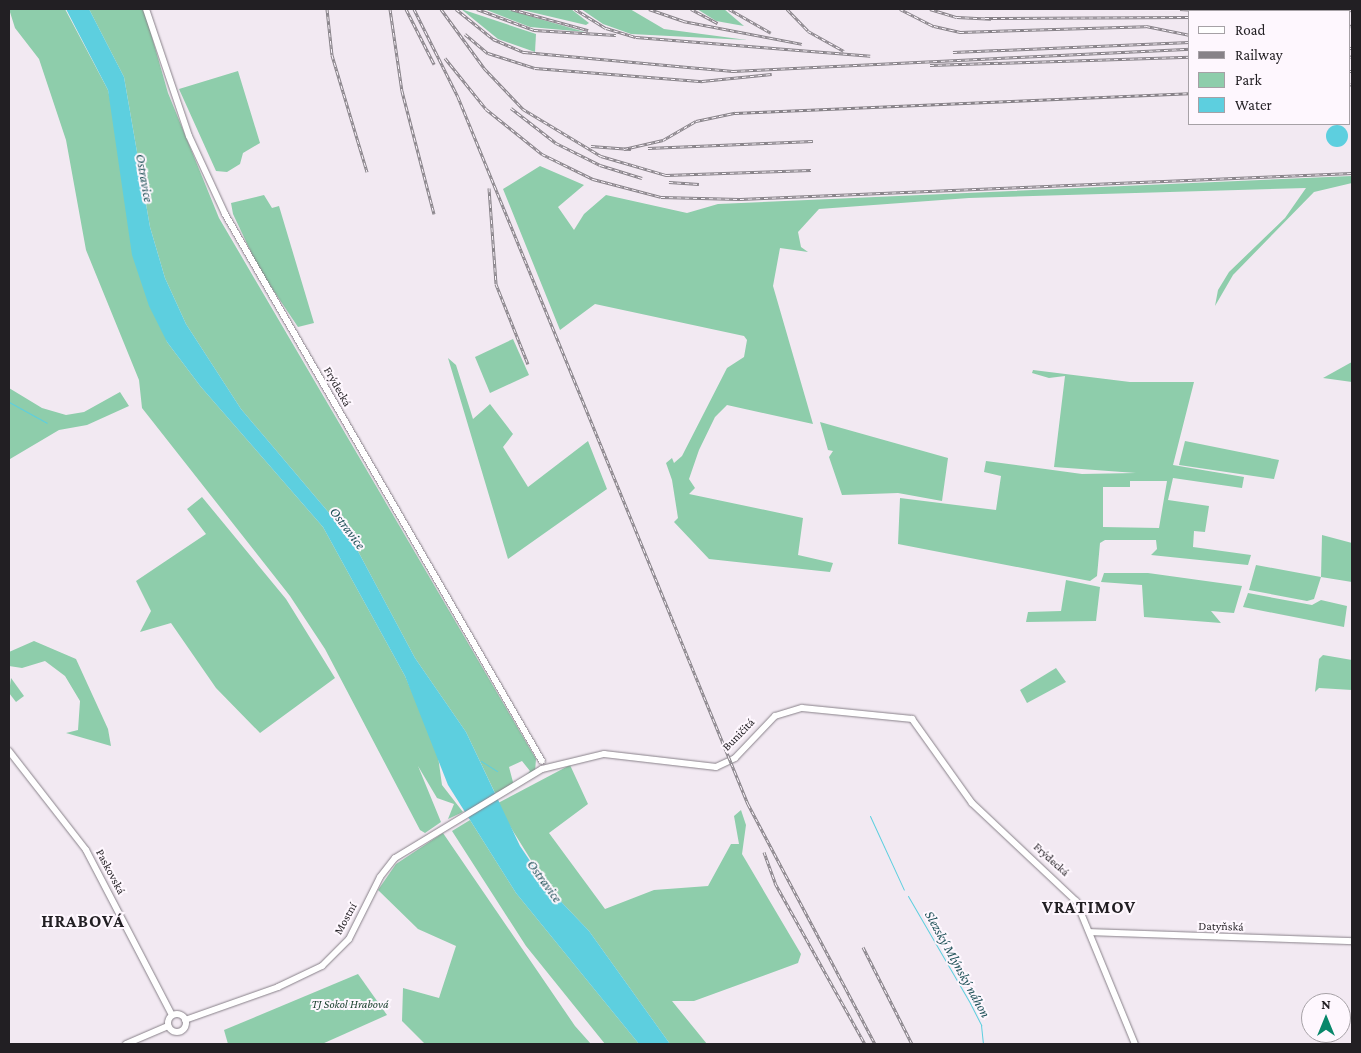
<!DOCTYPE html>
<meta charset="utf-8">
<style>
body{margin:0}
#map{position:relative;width:1361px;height:1053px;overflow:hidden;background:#f2e9f2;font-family:"Crimson Pro",serif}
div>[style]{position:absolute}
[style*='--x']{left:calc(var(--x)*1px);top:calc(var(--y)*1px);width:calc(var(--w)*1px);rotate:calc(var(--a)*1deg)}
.green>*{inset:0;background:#8ecdab}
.water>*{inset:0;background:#5dcfdf}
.round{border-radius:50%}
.stream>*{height:1px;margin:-0.5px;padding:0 0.5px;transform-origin:0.5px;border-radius:0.5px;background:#5dcfdf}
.roads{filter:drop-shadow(0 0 1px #888189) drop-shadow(0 0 1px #888189)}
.secondary>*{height:6px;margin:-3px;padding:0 3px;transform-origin:3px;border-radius:3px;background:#fff}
.secondary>.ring{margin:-3px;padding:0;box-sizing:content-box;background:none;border:6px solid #fff;border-radius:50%}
.rail>*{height:3px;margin-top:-1.5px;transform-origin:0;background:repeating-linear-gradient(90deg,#fef7fe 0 4px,#878288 0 8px);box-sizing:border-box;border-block:1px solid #878288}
span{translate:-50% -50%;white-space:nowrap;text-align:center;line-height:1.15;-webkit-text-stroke:4px #fef7fe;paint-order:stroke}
.street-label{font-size:12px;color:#221f23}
.park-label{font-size:12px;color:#1d4330;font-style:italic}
.water-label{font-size:14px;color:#1f5158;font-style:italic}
.district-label{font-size:18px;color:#221f23;font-weight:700;letter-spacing:1px}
.frame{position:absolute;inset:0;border:10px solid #221f23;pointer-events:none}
.legend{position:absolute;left:1188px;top:10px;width:162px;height:115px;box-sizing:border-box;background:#fef7fe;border:1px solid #a6a1a6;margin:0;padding:6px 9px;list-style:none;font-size:15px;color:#221f23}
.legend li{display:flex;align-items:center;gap:10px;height:25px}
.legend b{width:25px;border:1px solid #a6a1a6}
.north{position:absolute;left:1301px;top:993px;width:50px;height:50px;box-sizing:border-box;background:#fef7fe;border:1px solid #a6a1a6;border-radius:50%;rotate:0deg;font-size:14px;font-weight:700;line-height:20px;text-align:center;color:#221f23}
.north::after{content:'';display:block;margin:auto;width:18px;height:22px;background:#08876a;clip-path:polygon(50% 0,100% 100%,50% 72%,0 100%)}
</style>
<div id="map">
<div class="green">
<div style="clip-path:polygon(9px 9px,65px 9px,108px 90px,167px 342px,201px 387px,323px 527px,405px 676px,437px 749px,442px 785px,463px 812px,448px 819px,454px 804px,437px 798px,418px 766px,441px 822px,425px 833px,420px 830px,325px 649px,290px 596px,142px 408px,139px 380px,86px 250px,66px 140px,39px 59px,15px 28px)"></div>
<div style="clip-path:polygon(89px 9px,144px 9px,168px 93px,219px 218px,536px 759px,535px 772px,524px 778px,530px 771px,522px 761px,509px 767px,514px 786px,495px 793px,466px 732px,415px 658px,352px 540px,241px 409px,186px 324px,165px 278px,150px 227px,124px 77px)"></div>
<div style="clip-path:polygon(461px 9px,536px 34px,535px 52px,498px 39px)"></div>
<div style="clip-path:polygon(484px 9px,505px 9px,585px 32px,530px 27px)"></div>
<div style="clip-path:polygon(518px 9px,571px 9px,589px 23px,586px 25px)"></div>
<div style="clip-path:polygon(581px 9px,630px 9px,664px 29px,747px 40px,631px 34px,603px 24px)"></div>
<div style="clip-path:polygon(697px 9px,724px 9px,744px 26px,716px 21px)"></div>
<div style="clip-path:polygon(238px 71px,260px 143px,243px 153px,240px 164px,227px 172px,216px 171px,179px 89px)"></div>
<div style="clip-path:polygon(540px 166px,584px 185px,558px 207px,574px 230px,584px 214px,606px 195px,687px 213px,718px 204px,1352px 176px,1352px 183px,1314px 192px,1233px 275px,1215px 306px,1218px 290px,1229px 272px,1285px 218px,1306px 188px,969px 198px,819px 209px,798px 232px,801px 247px,808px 252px,780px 248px,773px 286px,813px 424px,727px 405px,715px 417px,699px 450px,689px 479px,695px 488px,689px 494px,803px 518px,798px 555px,833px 563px,830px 572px,709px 559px,674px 522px,678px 518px,672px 480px,666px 463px,672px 458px,674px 463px,682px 456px,727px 368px,744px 357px,747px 340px,744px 336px,595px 304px,560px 330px,503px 189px)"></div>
<div style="clip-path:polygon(264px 195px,272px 208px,279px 206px,314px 323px,298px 327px,259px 269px,233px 214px,231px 203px)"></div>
<div style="clip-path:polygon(513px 339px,529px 375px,490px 393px,475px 357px)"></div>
<div style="clip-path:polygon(448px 358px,456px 365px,473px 419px,490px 404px,513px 434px,503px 447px,528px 487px,588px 441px,607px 489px,508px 559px)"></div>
<div style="clip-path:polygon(1352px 362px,1352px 382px,1323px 378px,1350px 363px)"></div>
<div style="clip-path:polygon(evenodd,1033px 370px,1130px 382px,1194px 382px,1173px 465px,1244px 477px,1242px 488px,1173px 478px,1168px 500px,1209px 506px,1205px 532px,1194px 531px,1193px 547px,1251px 555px,1248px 565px,1151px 555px,1157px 549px,1156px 540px,1105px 540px,1100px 543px,1097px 576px,1090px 581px,898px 544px,900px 498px,996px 510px,1001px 476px,984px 472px,986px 461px,1082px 474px,1136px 473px,1054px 467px,1065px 376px,1049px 378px,1032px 373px,1033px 370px,1130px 481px,1167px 481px,1159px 528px,1103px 527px,1103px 487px,1130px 487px,1130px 481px)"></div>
<div style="clip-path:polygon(9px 388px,42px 408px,66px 415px,84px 412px,120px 392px,129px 406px,87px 425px,59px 430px,10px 459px)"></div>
<div style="clip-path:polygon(820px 422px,948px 458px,942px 501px,898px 493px,842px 495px,829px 457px,833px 451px,828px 450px)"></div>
<div style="clip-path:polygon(1185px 441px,1279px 460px,1274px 479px,1179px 465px)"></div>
<div style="clip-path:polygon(202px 497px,286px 599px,335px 678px,260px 733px,216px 688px,171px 623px,140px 632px,151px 611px,136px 581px,206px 534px,187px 509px)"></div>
<div style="clip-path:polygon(1322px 535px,1352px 543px,1352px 582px,1321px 577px,1314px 599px,1307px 601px,1249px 590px,1256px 565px,1321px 577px)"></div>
<div style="clip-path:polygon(1104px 573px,1148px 573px,1242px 586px,1234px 613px,1211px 611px,1221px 623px,1144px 617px,1142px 585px,1101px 582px)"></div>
<div style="clip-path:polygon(1066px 580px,1100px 587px,1096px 621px,1026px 622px,1028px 612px,1061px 611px)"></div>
<div style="clip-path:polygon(1248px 593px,1312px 605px,1321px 600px,1347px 606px,1344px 627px,1243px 607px)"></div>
<div style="clip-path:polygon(34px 641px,76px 659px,108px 729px,111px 746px,66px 733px,78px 730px,80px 701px,65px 676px,45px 661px,22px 668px,9px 666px,9px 652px)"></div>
<div style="clip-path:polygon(1323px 655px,1352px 660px,1352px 690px,1319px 688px,1315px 692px,1319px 659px)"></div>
<div style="clip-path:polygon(1056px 668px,1066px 682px,1027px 703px,1020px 690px)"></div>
<div style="clip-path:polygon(11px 678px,24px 696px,16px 702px,9px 693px)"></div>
<div style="clip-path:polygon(570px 765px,588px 804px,549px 833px,605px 909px,654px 890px,708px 886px,731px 844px,739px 844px,734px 816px,741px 810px,746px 825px,742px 854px,801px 954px,798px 963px,694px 1001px,672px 1001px,707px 1044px,670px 1044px,589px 931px,549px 889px,500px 810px,498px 803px)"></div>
<div style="clip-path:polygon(470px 820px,516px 893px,639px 1044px,605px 1044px,526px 946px,452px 831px)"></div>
<div style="clip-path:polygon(443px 833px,575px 1026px,591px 1044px,425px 1044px,402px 1021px,403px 988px,439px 998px,456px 946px,418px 929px,378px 890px,396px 864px)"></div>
<div style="clip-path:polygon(358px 974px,387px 1015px,322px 1044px,228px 1044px,224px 1030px)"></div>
</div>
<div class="water">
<div style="clip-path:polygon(66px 9px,89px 9px,124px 77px,150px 227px,165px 278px,186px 324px,241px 409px,352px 540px,415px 658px,466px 732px,520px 846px,549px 889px,589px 931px,670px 1044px,639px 1044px,516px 893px,448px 785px,405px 676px,323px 527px,201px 387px,167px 342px,149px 306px,132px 255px,108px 90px)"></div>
<div class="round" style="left:1326px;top:125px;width:22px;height:22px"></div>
</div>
<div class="stream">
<div style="--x:9;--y:402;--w:43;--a:28.9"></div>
<div style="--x:481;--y:761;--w:19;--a:32"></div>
<div style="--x:870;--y:816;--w:81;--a:65.3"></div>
<div style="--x:908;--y:896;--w:124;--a:59.9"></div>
<div style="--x:970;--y:1003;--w:25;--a:63"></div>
<div style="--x:981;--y:1025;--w:19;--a:84"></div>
</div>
<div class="roads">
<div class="secondary">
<div style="--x:146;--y:9;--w:134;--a:71.3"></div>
<div style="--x:189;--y:136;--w:86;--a:65.2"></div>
<div style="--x:225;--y:214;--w:632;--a:59.91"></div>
<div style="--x:9;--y:751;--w:125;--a:52.1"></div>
<div style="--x:86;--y:850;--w:186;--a:62.5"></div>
<div style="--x:1090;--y:932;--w:262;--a:2"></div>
<div class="ring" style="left:168px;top:1014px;width:12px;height:12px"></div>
<div style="--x:185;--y:1020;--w:99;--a:-19.5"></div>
<div style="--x:278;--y:987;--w:49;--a:-25.5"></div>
<div style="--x:322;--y:966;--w:38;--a:-45"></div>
<div style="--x:349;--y:939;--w:69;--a:-63.4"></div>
<div style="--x:380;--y:877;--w:24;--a:-52"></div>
<div style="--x:395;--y:858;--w:172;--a:-31.2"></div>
<div style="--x:542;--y:769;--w:64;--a:-13.6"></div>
<div style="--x:604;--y:754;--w:113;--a:6.6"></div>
<div style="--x:716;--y:767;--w:21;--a:-25"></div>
<div style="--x:735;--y:758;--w:58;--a:-46.4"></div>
<div style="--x:775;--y:716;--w:28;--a:-17"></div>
<div style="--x:802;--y:708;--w:111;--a:5.7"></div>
<div style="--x:912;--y:719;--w:103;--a:54.5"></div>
<div style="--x:972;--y:803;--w:143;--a:43.3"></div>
<div style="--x:1076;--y:901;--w:155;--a:67.6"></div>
<div style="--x:126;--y:1044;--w:46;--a:-23.2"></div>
</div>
</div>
<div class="rail">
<div style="--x:327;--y:9;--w:46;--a:83.8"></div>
<div style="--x:332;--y:55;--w:122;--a:73.3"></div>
<div style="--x:390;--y:9;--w:83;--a:81.7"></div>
<div style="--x:402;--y:91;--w:127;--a:75.4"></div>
<div style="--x:406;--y:9;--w:62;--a:63"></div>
<div style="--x:414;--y:9;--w:98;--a:63.4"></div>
<div style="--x:458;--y:97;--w:764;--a:67.7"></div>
<div style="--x:748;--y:804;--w:272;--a:62.1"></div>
<div style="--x:441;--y:9;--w:73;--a:53.9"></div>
<div style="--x:484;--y:68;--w:57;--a:46.4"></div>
<div style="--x:523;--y:109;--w:91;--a:31.1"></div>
<div style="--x:601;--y:156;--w:68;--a:16.3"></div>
<div style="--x:666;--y:175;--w:145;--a:-2"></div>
<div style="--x:456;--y:9;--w:48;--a:39"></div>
<div style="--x:493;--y:39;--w:34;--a:23"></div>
<div style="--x:524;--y:52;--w:210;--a:5.2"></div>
<div style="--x:733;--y:71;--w:458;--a:-2.8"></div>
<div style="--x:477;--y:9;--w:61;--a:20.2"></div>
<div style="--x:534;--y:30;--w:82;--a:3.5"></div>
<div style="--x:511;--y:9;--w:80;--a:15.3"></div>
<div style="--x:575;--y:9;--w:36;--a:32"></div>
<div style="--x:606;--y:28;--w:31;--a:17"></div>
<div style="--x:636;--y:37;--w:235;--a:4.6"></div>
<div style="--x:649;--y:9;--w:36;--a:19"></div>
<div style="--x:683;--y:21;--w:121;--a:10.9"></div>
<div style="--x:691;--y:9;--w:30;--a:28"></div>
<div style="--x:729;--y:9;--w:48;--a:29.7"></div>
<div style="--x:787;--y:9;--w:30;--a:46"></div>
<div style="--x:808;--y:31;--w:41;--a:29.1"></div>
<div style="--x:900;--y:9;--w:38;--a:27"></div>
<div style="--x:934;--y:26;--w:27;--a:13"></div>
<div style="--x:960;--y:32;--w:186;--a:-1.8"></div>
<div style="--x:1146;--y:26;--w:45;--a:11.6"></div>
<div style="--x:930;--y:9;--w:28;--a:17"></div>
<div style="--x:957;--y:17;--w:34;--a:3"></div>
<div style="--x:1180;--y:9;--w:18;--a:3"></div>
<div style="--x:1216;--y:11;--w:7;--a:-16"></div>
<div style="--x:1349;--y:11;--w:3;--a:-45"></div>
<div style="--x:985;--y:18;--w:205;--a:-0.3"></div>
<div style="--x:1350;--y:27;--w:3;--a:-45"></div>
<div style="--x:465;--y:34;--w:30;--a:40"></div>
<div style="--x:488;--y:53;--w:49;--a:17.7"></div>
<div style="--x:535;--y:68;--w:168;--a:4.5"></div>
<div style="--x:702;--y:81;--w:70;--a:-5.7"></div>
<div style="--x:1350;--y:48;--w:2;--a:0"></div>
<div style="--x:953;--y:52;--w:237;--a:-2.4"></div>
<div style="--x:1350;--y:57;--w:2;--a:-27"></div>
<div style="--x:445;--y:58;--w:65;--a:51.2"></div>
<div style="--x:486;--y:109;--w:72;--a:38.8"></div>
<div style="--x:542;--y:154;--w:57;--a:26.1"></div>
<div style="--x:593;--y:179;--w:70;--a:14.8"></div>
<div style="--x:661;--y:197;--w:79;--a:1.5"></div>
<div style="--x:740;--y:199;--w:613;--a:-2.43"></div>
<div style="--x:930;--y:65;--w:260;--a:-1.8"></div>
<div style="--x:1350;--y:71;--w:2;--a:0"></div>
<div style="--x:1350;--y:84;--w:2;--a:27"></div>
<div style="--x:511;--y:108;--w:57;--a:37.9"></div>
<div style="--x:556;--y:143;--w:49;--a:26.6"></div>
<div style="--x:600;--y:165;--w:44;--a:17.2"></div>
<div style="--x:591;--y:146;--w:40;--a:4.3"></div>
<div style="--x:648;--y:148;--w:165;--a:-2.4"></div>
<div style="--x:624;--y:149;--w:40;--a:-13"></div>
<div style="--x:663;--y:140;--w:38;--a:-30"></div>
<div style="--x:696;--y:121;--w:40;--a:-12"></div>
<div style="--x:735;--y:113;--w:455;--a:-2.5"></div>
<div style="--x:669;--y:182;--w:30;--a:4"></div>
<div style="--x:489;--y:188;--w:96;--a:85.8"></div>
<div style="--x:496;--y:284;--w:86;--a:68.2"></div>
<div style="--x:764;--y:852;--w:33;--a:70"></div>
<div style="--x:775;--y:883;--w:184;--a:60.8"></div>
<div style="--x:863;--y:947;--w:109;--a:63.2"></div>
</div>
<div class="street-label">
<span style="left:337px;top:387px;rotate:60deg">Frýdecká</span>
<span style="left:739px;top:735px;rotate:-46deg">Buničitá</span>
<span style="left:1051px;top:860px;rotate:42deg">Frýdecká</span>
<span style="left:110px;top:872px;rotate:62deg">Paskovská</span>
<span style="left:346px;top:919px;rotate:-61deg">Mostní</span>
<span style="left:1221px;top:927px;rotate:1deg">Datyňská</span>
</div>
<div class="park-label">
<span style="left:350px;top:1005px">TJ Sokol Hrabová</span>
</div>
<div class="water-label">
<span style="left:145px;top:178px;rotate:80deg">Ostravice</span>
<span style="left:348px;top:528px;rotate:53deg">Ostravice</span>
<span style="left:545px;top:881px;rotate:54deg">Ostravice</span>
<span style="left:958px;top:964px;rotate:61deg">Slezský Mlýnský náhon</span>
</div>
<div class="district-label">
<span style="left:1089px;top:907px">VRATIMOV</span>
<span style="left:83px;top:921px">HRABOVÁ</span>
</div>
<div class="frame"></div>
<ul class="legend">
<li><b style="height:6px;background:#fff"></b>Road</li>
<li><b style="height:6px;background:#878288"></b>Railway</li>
<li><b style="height:14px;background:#8ecdab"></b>Park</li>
<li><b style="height:14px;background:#5dcfdf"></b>Water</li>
</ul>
<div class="north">N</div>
</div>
